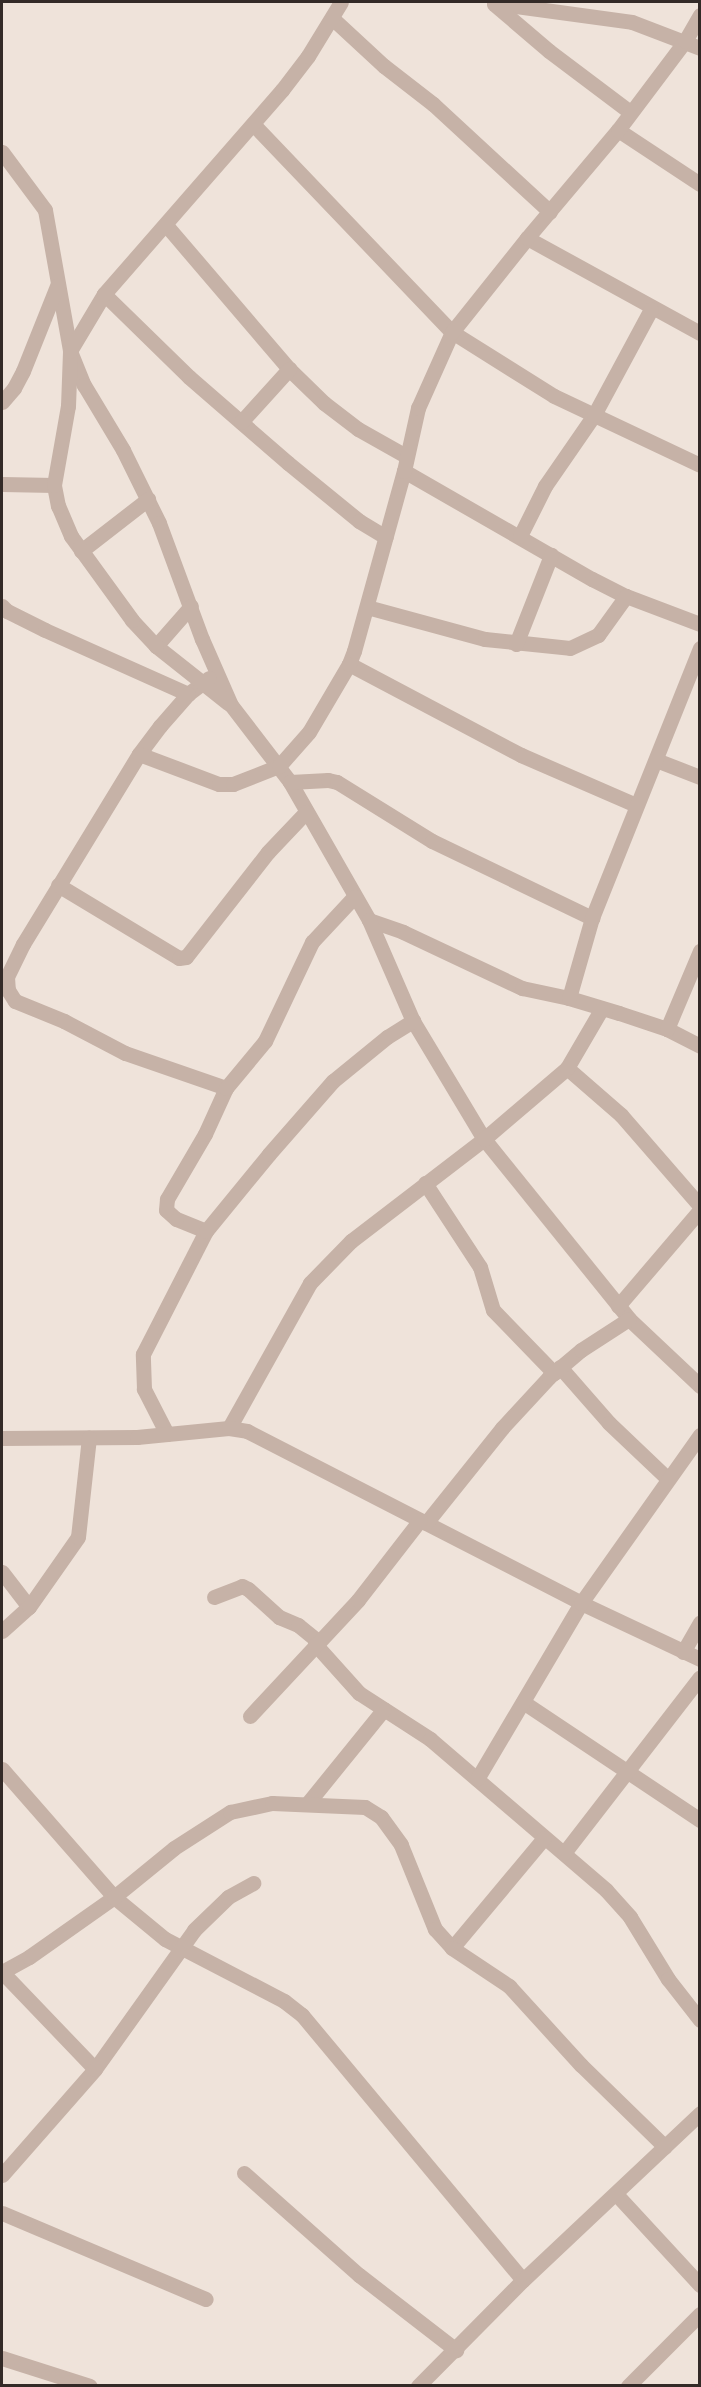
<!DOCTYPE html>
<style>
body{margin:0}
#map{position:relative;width:701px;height:2387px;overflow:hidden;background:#efe3da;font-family:Quicksand,sans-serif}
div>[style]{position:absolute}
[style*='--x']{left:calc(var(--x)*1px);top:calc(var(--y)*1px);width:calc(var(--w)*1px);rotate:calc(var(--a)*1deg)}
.street>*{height:15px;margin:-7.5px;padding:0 7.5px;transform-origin:7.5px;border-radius:7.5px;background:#c6b2a7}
span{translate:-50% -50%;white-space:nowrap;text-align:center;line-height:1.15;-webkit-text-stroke:5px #f7ede6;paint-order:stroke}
.frame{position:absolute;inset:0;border:3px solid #332a27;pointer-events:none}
</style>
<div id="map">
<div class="street">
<div style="--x:494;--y:3;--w:139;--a:7.8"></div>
<div style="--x:632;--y:22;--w:73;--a:20.9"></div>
<div style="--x:494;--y:4;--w:72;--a:40.5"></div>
<div style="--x:549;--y:51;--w:101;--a:37"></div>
<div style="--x:332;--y:18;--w:71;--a:42.7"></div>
<div style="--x:384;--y:66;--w:62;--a:37.8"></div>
<div style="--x:433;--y:104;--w:159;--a:42.7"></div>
<div style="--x:253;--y:124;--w:288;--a:46.3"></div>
<div style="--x:452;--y:332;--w:120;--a:32.1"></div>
<div style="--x:554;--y:396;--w:161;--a:25.3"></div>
<div style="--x:618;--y:130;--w:98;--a:33.4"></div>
<div style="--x:2;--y:152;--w:72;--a:53.4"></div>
<div style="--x:45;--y:210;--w:143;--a:79.9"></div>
<div style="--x:70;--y:351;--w:37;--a:68"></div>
<div style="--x:84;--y:385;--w:76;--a:59"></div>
<div style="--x:123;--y:450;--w:81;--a:63.7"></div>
<div style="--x:159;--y:523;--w:124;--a:69.7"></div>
<div style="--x:202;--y:639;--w:72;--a:66.3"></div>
<div style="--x:231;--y:705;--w:97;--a:52.5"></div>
<div style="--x:290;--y:782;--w:159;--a:60.2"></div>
<div style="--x:369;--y:920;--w:36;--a:19"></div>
<div style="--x:403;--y:932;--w:132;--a:25.2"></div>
<div style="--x:522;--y:988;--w:48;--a:12"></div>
<div style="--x:569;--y:998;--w:52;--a:16.7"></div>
<div style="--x:619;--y:1013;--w:51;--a:18.4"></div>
<div style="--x:667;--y:1029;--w:37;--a:27"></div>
<div style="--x:166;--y:225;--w:189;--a:49.5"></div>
<div style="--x:289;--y:369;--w:49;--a:44.2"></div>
<div style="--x:324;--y:403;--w:43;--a:37.4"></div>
<div style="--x:358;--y:429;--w:55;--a:29.4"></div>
<div style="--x:527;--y:238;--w:197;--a:28.8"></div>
<div style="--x:104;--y:294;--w:119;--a:44.3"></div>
<div style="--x:189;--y:377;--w:131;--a:41"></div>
<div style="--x:288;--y:463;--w:92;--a:39.2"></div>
<div style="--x:359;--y:521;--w:31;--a:31"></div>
<div style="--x:2;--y:402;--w:18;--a:-49"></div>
<div style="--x:14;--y:388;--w:19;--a:-62"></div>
<div style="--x:23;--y:371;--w:92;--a:-68.2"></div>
<div style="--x:241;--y:422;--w:72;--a:-47.8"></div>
<div style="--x:404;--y:471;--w:217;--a:29.9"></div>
<div style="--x:592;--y:579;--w:38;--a:27"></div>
<div style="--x:626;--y:596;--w:79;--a:20.7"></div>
<div style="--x:2;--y:484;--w:52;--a:1.1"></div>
<div style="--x:520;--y:536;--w:56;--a:-63.4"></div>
<div style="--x:545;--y:486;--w:86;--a:-55.4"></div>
<div style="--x:594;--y:415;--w:120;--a:-61.7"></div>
<div style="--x:81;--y:551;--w:85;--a:-37.8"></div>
<div style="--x:2;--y:606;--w:7;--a:45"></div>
<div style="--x:7;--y:611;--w:42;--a:26.6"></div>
<div style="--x:45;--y:630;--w:157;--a:24.1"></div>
<div style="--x:367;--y:607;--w:122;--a:15.2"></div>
<div style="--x:485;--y:639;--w:85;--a:6"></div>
<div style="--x:570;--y:648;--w:31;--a:-25"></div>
<div style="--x:598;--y:635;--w:48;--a:-54.3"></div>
<div style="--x:516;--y:644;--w:96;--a:-68.5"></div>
<div style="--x:156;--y:646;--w:53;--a:-48.8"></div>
<div style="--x:349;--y:664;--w:195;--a:27.9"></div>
<div style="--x:521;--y:755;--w:125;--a:23.5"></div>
<div style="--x:209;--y:678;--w:26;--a:143"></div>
<div style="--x:188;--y:694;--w:43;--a:131.2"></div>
<div style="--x:160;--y:726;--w:35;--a:127"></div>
<div style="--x:139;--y:754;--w:223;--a:121.4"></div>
<div style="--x:23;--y:944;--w:37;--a:116"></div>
<div style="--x:7;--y:977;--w:13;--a:86"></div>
<div style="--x:8;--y:990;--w:13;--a:58"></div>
<div style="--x:15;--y:1001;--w:53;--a:22.2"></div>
<div style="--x:64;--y:1021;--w:69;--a:27.7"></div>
<div style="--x:125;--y:1053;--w:107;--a:19.1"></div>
<div style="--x:228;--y:703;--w:92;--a:-141.6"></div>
<div style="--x:156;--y:646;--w:35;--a:-133"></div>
<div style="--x:132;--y:620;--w:104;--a:-126"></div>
<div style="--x:71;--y:536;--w:33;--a:-113"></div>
<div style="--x:58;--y:506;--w:21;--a:-101"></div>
<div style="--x:54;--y:485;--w:80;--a:-80"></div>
<div style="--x:68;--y:406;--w:55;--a:-87.9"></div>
<div style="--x:70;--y:351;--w:66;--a:-59.2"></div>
<div style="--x:104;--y:294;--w:271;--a:-48.9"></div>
<div style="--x:282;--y:90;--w:43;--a:-52.6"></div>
<div style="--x:308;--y:56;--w:63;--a:-58.6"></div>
<div style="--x:139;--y:754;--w:85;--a:20.6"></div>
<div style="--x:219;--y:784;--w:14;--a:0"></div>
<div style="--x:233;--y:784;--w:49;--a:-21.4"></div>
<div style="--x:279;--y:766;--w:45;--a:-48.6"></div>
<div style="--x:309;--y:732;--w:79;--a:-59.5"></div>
<div style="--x:349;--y:664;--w:14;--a:-69"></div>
<div style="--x:354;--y:651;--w:187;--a:-74.5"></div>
<div style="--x:404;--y:471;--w:65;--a:-77.5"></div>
<div style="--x:418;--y:408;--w:83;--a:-65.9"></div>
<div style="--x:452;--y:332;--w:120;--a:-51.4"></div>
<div style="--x:527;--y:238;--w:141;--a:-49.9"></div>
<div style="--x:618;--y:130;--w:111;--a:-53"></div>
<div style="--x:685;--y:41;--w:30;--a:-60"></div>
<div style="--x:656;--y:760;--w:47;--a:21.1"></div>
<div style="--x:290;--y:782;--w:38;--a:-3"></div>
<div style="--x:328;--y:780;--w:9;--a:13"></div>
<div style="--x:337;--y:782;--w:112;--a:31.8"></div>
<div style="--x:432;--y:841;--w:178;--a:25.7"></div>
<div style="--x:58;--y:885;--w:141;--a:31.1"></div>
<div style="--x:179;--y:958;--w:7;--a:-8"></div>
<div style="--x:186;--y:957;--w:133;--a:-52"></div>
<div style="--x:268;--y:852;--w:55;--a:-46.5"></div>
<div style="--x:369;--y:920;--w:110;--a:66.5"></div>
<div style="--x:413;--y:1021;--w:138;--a:59"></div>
<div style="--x:484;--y:1139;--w:231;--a:51.1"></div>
<div style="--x:629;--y:1319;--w:98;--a:43.3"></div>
<div style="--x:569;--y:998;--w:83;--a:-74"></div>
<div style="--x:592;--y:918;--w:291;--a:-68.2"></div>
<div style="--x:667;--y:1029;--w:85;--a:-67.1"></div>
<div style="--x:567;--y:1068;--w:72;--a:41"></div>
<div style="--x:621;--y:1115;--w:121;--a:49"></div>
<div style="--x:425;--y:1183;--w:100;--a:56.8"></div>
<div style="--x:480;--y:1267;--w:45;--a:73.2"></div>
<div style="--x:493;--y:1310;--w:88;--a:45.9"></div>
<div style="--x:206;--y:1231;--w:32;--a:-158"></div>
<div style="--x:176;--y:1219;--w:13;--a:-138"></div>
<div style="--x:166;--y:1210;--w:11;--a:-85"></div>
<div style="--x:167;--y:1199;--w:75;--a:-59.7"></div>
<div style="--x:205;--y:1134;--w:51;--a:-65.5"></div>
<div style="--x:226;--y:1088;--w:61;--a:-50.3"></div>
<div style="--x:265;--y:1041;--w:110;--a:-64.6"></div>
<div style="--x:312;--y:942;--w:62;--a:-47"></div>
<div style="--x:618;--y:1306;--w:126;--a:-49.5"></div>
<div style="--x:560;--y:1367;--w:74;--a:48.8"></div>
<div style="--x:609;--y:1423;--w:80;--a:43.5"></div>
<div style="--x:229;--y:1428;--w:166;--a:-60.8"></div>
<div style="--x:310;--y:1283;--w:59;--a:-45.7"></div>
<div style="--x:351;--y:1241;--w:168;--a:-37.5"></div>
<div style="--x:484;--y:1139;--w:109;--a:-40.5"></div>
<div style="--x:567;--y:1068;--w:69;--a:-59.7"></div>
<div style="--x:167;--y:1434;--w:51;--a:-117.1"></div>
<div style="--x:144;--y:1389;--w:35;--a:-92"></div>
<div style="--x:143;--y:1354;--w:138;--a:-62.9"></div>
<div style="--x:206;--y:1231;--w:99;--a:-50.7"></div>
<div style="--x:269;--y:1154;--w:97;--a:-48.8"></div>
<div style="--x:333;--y:1081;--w:70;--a:-39.2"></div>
<div style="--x:387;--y:1037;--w:31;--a:-32"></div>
<div style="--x:2;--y:1438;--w:135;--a:-0.4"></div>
<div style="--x:137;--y:1437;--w:92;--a:-5.6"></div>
<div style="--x:229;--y:1428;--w:18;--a:9"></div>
<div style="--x:247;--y:1431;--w:376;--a:27.2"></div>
<div style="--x:581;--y:1603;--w:132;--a:25.2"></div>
<div style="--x:426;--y:1523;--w:122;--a:-51.3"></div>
<div style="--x:502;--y:1428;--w:69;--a:-47.3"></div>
<div style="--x:549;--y:1377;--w:42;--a:-40.2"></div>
<div style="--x:581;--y:1350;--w:57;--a:-32.9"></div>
<div style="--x:2;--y:1572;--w:44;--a:52.4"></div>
<div style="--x:214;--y:1597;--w:30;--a:-21"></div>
<div style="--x:242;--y:1586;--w:7;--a:27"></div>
<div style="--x:248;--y:1589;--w:42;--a:42.1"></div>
<div style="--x:279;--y:1617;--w:21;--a:23"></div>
<div style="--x:298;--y:1625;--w:26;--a:39"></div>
<div style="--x:2;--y:1631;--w:36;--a:-42"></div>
<div style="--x:29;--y:1607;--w:85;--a:-55"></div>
<div style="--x:78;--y:1537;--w:100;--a:-83.7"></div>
<div style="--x:315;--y:1644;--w:66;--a:48.1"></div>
<div style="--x:359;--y:1693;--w:85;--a:32.9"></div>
<div style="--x:430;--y:1739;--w:232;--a:40.6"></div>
<div style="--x:606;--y:1890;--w:36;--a:48"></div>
<div style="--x:630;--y:1917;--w:73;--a:58.5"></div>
<div style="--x:668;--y:1979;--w:52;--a:52"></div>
<div style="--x:683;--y:1652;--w:34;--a:-60"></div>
<div style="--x:523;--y:1702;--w:213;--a:33.7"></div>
<div style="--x:250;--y:1716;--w:158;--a:-47"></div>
<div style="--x:358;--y:1600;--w:101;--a:-52.2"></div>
<div style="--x:2;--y:1769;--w:170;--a:48.8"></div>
<div style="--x:114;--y:1897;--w:66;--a:39.5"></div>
<div style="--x:165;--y:1939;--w:134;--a:27.5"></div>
<div style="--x:284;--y:2001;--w:23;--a:38"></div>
<div style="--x:302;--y:2015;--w:345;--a:50.2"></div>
<div style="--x:477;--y:1779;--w:204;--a:-59.4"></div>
<div style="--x:581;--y:1603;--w:206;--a:-54.7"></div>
<div style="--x:307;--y:1804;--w:122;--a:-51"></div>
<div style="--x:564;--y:1853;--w:222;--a:-52.3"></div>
<div style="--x:452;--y:1948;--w:143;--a:-50.1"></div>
<div style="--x:2;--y:1972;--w:31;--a:-29"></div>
<div style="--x:29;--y:1957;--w:104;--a:-35.2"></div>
<div style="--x:114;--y:1897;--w:77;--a:-39.2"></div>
<div style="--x:174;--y:1848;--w:67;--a:-32.7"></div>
<div style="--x:230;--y:1812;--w:43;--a:-12.1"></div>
<div style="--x:272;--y:1803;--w:93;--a:2.5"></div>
<div style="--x:365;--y:1807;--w:19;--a:32"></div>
<div style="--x:381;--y:1817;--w:34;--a:54"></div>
<div style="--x:401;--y:1845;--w:91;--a:68"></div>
<div style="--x:435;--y:1929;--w:25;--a:48"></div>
<div style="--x:452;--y:1948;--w:69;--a:33.7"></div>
<div style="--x:509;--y:1986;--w:107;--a:47.7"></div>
<div style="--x:581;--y:2065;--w:117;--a:44.3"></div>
<div style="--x:2;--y:1972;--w:134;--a:46.2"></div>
<div style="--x:244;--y:2173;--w:154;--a:41.6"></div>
<div style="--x:359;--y:2275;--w:123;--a:37.7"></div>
<div style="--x:2;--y:2175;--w:141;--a:-48.7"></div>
<div style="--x:95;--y:2069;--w:171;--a:-54.5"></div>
<div style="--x:194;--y:1930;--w:47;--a:-44.1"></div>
<div style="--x:228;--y:1897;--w:29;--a:-29"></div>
<div style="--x:616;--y:2194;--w:124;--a:47.3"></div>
<div style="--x:2;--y:2213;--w:221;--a:22.9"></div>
<div style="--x:2;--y:2358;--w:92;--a:17.7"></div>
<div style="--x:418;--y:2386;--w:149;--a:-45.3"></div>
<div style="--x:523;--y:2280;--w:243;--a:-43.3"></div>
<div style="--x:628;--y:2386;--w:102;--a:-45"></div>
</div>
<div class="frame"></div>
</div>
